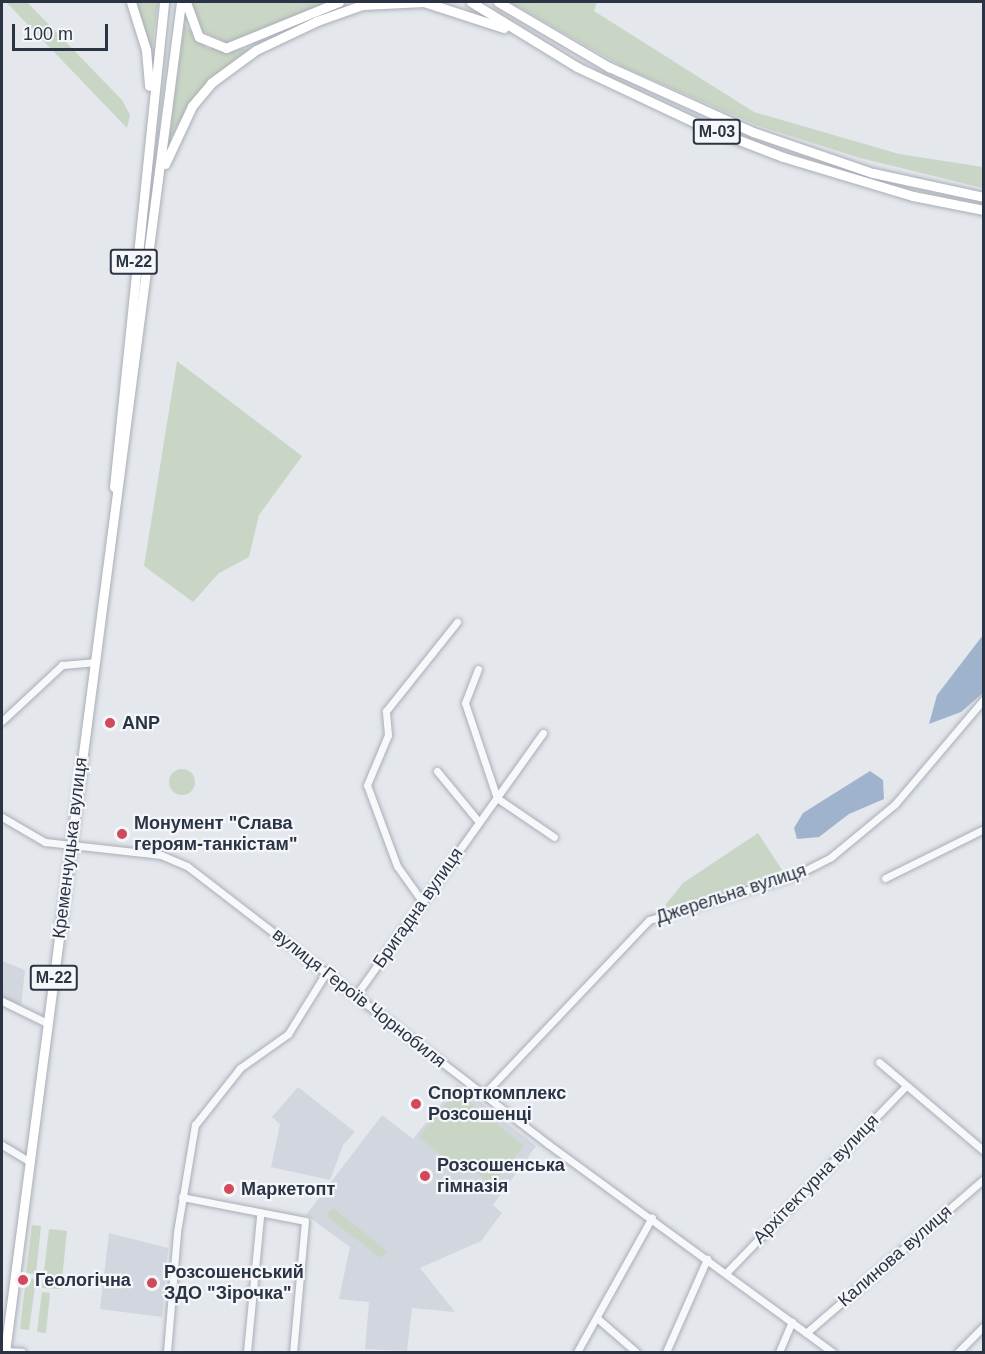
<!DOCTYPE html>
<meta charset="utf-8">
<style>
body{margin:0}
#map{position:relative;width:985px;height:1354px;overflow:hidden;background:#e4e7ec;font-family:Arial,sans-serif}
div>[style]{position:absolute}
[style*='--x']{left:calc(var(--x)*1px);top:calc(var(--y)*1px);width:calc(var(--w)*1px);rotate:calc(var(--a)*1deg)}
.built>*{inset:0;background:#d2d6de}
.green>*{inset:0;background:#c9d6c5}
.round{border-radius:50%}
.water>*{inset:0;background:#9fb4cc}
.roads{filter:drop-shadow(0 0 2px #a9aeb7) drop-shadow(0 0 2px #a9aeb7)}
.minor>*{height:7px;margin:-3.5px;padding:0 3.5px;transform-origin:3.5px;border-radius:3.5px;background:#f7f8fa}
.highway>*{height:9px;margin:-4.5px;padding:0 4.5px;transform-origin:4.5px;border-radius:4.5px;background:#fff}
.dots>*{width:16px;height:16px;translate:-50% -50%;box-sizing:border-box;border:3px solid #f4f6f9;border-radius:50%}
span{translate:-50% -50%;white-space:nowrap;text-align:center;line-height:1.15;-webkit-text-stroke:4.5px #f4f6f9;paint-order:stroke}
.shield-label span{padding:2px 4px;background:#f4f6f9;border:2px solid;border-radius:4px;-webkit-text-stroke-width:0}
.shield-label{font-size:16px;color:#2b3445;font-weight:700}
.poi-label{font-size:18px;color:#2b3445;font-weight:700}
.left{translate:0 -50%;text-align:left}
.street-label{font-size:18px;color:#2b3445}
.frame{position:absolute;inset:0;border:3px solid #2b3445;pointer-events:none}
.scale{position:absolute;left:12px;top:24px;width:96px;height:27px;box-sizing:border-box;border:3px solid #2b3445;border-top:0;padding-left:8px;font-size:18px;line-height:21px;white-space:nowrap;color:#2b3445;-webkit-text-stroke:4px #f4f6f9;paint-order:stroke}
</style>
<div id="map">
<div class="built">
<div style="clip-path:polygon(2px 961px,25px 970px,21px 1006px,2px 997px)"></div>
<div style="clip-path:polygon(457px 1084px,536px 1146px,493px 1205px,502px 1213px,481px 1241px,420px 1268px,455px 1312px,412px 1308px,407px 1351px,365px 1349px,369px 1302px,339px 1299px,350px 1247px,306px 1215px,382px 1115px,413px 1139px)"></div>
<div style="clip-path:polygon(298px 1087px,355px 1132px,343px 1145px,330px 1180px,271px 1167px,280px 1124px,272px 1117px)"></div>
<div style="clip-path:polygon(109px 1233px,168px 1248px,162px 1317px,100px 1309px)"></div>
</div>
<div class="green">
<div style="clip-path:polygon(6px 2px,27px 2px,122px 100px,130px 115px,127px 128px)"></div>
<div style="clip-path:polygon(135px 2px,158px 2px,150px 64px)"></div>
<div style="clip-path:polygon(191px 2px,333px 2px,227px 43px,200px 30px)"></div>
<div style="clip-path:polygon(510px 2px,597px 2px,594px 11px,754px 112px,899px 154px,983px 167px,983px 188px,860px 158px,756px 125px,623px 67px)"></div>
<div style="clip-path:polygon(184px 24px,207px 48px,250px 49px,195px 96px,169px 140px)"></div>
<div style="clip-path:polygon(177px 361px,302px 456px,259px 515px,249px 557px,219px 573px,193px 602px,144px 566px)"></div>
<div class="round" style="left:169px;top:769px;width:26px;height:26px"></div>
<div style="clip-path:polygon(758px 833px,784px 873px,662px 909px,683px 883px)"></div>
<div style="clip-path:polygon(456px 1091px,524px 1146px,492px 1185px,460px 1159px,454px 1166px,419px 1137px)"></div>
<div style="clip-path:polygon(333px 1208px,387px 1251px,381px 1258px,326px 1216px)"></div>
<div style="clip-path:polygon(32px 1225px,41px 1226px,36px 1274px,26px 1273px)"></div>
<div style="clip-path:polygon(49px 1229px,67px 1231px,61px 1289px,42px 1288px)"></div>
<div style="clip-path:polygon(26px 1278px,36px 1279px,29px 1330px,20px 1329px)"></div>
<div style="clip-path:polygon(42px 1292px,50px 1293px,46px 1333px,37px 1332px)"></div>
</div>
<div class="water">
<div style="clip-path:polygon(983px 635px,983px 693px,961px 712px,929px 724px,937px 695px)"></div>
<div style="clip-path:polygon(870px 771px,883px 780px,884px 799px,849px 814px,819px 837px,797px 839px,794px 828px,803px 813px)"></div>
</div>
<div class="roads">
<div class="minor">
<div style="--x:478;--y:669;--w:36;--a:111"></div>
<div style="--x:465;--y:703;--w:100;--a:71.4"></div>
<div style="--x:497;--y:798;--w:69;--a:34.4"></div>
<div style="--x:2;--y:721;--w:82;--a:-43"></div>
<div style="--x:62;--y:665;--w:32;--a:-5"></div>
<div style="--x:437;--y:771;--w:66;--a:50.5"></div>
<div style="--x:2;--y:817;--w:50;--a:30.2"></div>
<div style="--x:45;--y:842;--w:117;--a:6.4"></div>
<div style="--x:161;--y:855;--w:28;--a:23"></div>
<div style="--x:187;--y:866;--w:456;--a:37.6"></div>
<div style="--x:548;--y:1144;--w:352;--a:36.2"></div>
<div style="--x:885;--y:878;--w:110;--a:-26.3"></div>
<div style="--x:422;--y:901;--w:43;--a:-125.5"></div>
<div style="--x:397;--y:866;--w:86;--a:-110.3"></div>
<div style="--x:367;--y:785;--w:54;--a:-67.2"></div>
<div style="--x:388;--y:735;--w:24;--a:-95"></div>
<div style="--x:386;--y:711;--w:114;--a:-51.4"></div>
<div style="--x:356;--y:995;--w:322;--a:-54.5"></div>
<div style="--x:2;--y:1001;--w:50;--a:26.1"></div>
<div style="--x:879;--y:1062;--w:138;--a:40.3"></div>
<div style="--x:483;--y:1095;--w:241;--a:-46.5"></div>
<div style="--x:649;--y:920;--w:154;--a:-17"></div>
<div style="--x:796;--y:875;--w:39;--a:-27"></div>
<div style="--x:831;--y:857;--w:83;--a:-39.6"></div>
<div style="--x:895;--y:804;--w:138;--a:-49.7"></div>
<div style="--x:2;--y:1145;--w:33;--a:31"></div>
<div style="--x:182;--y:1197;--w:125;--a:11"></div>
<div style="--x:305;--y:1221;--w:132;--a:95.2"></div>
<div style="--x:726;--y:1273;--w:260;--a:-46.1"></div>
<div style="--x:597;--y:1318;--w:52;--a:41.1"></div>
<div style="--x:806;--y:1333;--w:235;--a:-40.9"></div>
<div style="--x:5;--y:1351;--w:17;--a:3"></div>
<div style="--x:167;--y:1352;--w:120;--a:-85.2"></div>
<div style="--x:177;--y:1232;--w:109;--a:-80.5"></div>
<div style="--x:195;--y:1125;--w:73;--a:-51.7"></div>
<div style="--x:240;--y:1068;--w:59;--a:-35.3"></div>
<div style="--x:288;--y:1034;--w:74;--a:-58.2"></div>
<div style="--x:247;--y:1352;--w:136;--a:-84.5"></div>
<div style="--x:577;--y:1352;--w:154;--a:-60.9"></div>
<div style="--x:666;--y:1352;--w:102;--a:-66.2"></div>
<div style="--x:779;--y:1352;--w:33;--a:-67"></div>
<div style="--x:958;--y:1352;--w:37;--a:-45"></div>
</div>
<div class="highway">
<div style="--x:131;--y:2;--w:50;--a:72.6"></div>
<div style="--x:146;--y:50;--w:36;--a:85"></div>
<div style="--x:186;--y:2;--w:37;--a:70"></div>
<div style="--x:199;--y:37;--w:29;--a:22"></div>
<div style="--x:226;--y:48;--w:122;--a:-22.2"></div>
<div style="--x:471;--y:2;--w:124;--a:31.5"></div>
<div style="--x:577;--y:67;--w:136;--a:25.2"></div>
<div style="--x:700;--y:125;--w:89;--a:21.1"></div>
<div style="--x:783;--y:157;--w:136;--a:16.7"></div>
<div style="--x:913;--y:196;--w:72;--a:11.2"></div>
<div style="--x:498;--y:2;--w:129;--a:30.4"></div>
<div style="--x:609;--y:67;--w:158;--a:24.3"></div>
<div style="--x:753;--y:132;--w:127;--a:18.9"></div>
<div style="--x:873;--y:173;--w:114;--a:12.2"></div>
<div style="--x:165;--y:164;--w:64;--a:-65"></div>
<div style="--x:192;--y:106;--w:30;--a:-50"></div>
<div style="--x:211;--y:83;--w:56;--a:-36.3"></div>
<div style="--x:256;--y:50;--w:68;--a:-25.4"></div>
<div style="--x:317;--y:21;--w:48;--a:-19.6"></div>
<div style="--x:362;--y:5;--w:62;--a:-2.8"></div>
<div style="--x:424;--y:2;--w:84;--a:18"></div>
<div style="--x:114;--y:487;--w:488;--a:-84.1"></div>
<div style="--x:5;--y:1352;--w:1361;--a:-82.57"></div>
</div>
</div>
<div class="dots">
<div style="left:110px;top:723px;background:#d1495b"></div>
<div style="left:122px;top:834px;background:#d1495b"></div>
<div style="left:416px;top:1104px;background:#d1495b"></div>
<div style="left:425px;top:1176px;background:#d1495b"></div>
<div style="left:229px;top:1189px;background:#d1495b"></div>
<div style="left:23px;top:1280px;background:#d1495b"></div>
<div style="left:152px;top:1283px;background:#d1495b"></div>
</div>
<div class="shield-label">
<span style="left:717px;top:132px">М-03</span>
<span style="left:134px;top:262px">М-22</span>
<span style="left:54px;top:978px">М-22</span>
</div>
<div class="poi-label">
<span class="left" style="left:122px;top:723px">ANP</span>
<span class="left" style="left:134px;top:834px">Монумент "Слава<br>героям-танкістам"</span>
<span class="left" style="left:428px;top:1104px">Спорткомплекс<br>Розсошенці</span>
<span class="left" style="left:437px;top:1176px">Розсошенська<br>гімназія</span>
<span class="left" style="left:241px;top:1189px">Маркетопт</span>
<span class="left" style="left:164px;top:1283px">Розсошенський<br>ЗДО "Зірочка"</span>
<span class="left" style="left:35px;top:1280px">Геологічна</span>
</div>
<div class="street-label">
<span style="left:70px;top:848px;rotate:-83deg">Кременчуцька вулиця</span>
<span style="left:731px;top:894px;rotate:-18deg">Джерельна вулиця</span>
<span style="left:418px;top:908px;rotate:-55deg">Бригадна вулиця</span>
<span style="left:359px;top:998px;rotate:38deg">вулиця Героїв Чорнобиля</span>
<span style="left:816px;top:1179px;rotate:-46deg">Архітектурна вулиця</span>
<span style="left:895px;top:1256px;rotate:-41deg">Калинова вулиця</span>
</div>
<div class="frame"></div>
<div class="scale">100 m</div>
</div>
